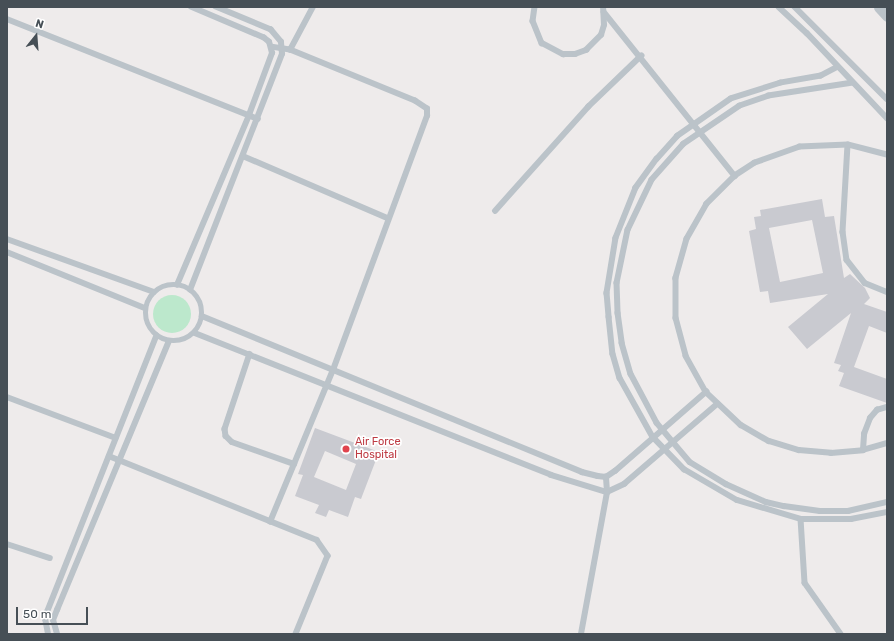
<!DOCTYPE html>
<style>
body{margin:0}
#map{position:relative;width:894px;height:641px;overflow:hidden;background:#eeebeb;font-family:Rubik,sans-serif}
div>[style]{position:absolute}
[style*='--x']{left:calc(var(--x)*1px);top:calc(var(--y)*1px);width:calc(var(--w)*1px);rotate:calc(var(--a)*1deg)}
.green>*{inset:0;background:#bce8cc}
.round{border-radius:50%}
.building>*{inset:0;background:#c9cad0}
.lane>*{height:5.5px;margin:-2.75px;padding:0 2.75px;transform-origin:2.75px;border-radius:2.75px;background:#bbc3c9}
.lane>.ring{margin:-2.75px;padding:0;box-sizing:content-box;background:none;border:5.5px solid #bbc3c9;border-radius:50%}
.street>*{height:11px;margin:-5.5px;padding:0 5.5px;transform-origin:5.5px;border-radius:5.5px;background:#bbc3c9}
.dots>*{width:11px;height:11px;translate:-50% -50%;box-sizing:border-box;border:2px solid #fff;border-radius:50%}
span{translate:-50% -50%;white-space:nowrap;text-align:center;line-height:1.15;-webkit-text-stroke:3.5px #fff;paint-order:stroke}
.health-label{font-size:11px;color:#be3a42}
.left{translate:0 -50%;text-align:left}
.frame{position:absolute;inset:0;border:8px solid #464f56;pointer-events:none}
.north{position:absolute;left:16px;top:16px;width:40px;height:40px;-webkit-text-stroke:3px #fff;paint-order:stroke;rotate:17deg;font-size:11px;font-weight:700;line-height:16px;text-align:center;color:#464f56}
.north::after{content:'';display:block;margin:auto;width:14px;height:18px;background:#464f56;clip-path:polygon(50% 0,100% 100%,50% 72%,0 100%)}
.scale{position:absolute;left:16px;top:607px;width:72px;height:18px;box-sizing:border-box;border:2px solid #464f56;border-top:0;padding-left:5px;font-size:12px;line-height:14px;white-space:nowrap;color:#464f56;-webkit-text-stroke:3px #fff;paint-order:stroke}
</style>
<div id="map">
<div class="green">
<div class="round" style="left:153px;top:295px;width:38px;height:38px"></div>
</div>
<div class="building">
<div style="clip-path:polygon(evenodd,822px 199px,825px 217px,834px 216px,844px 278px,850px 274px,865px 288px,870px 298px,864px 304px,887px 312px,887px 333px,869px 326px,854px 367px,887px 379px,887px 403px,839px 386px,844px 373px,838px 371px,841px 365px,834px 363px,851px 313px,807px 349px,788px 327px,828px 294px,770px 303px,768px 291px,760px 292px,749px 231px,756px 229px,754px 217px,761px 216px,760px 210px,822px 199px,812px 220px,823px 273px,780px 282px,769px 228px,812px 220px)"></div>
<div style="clip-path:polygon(evenodd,315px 428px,379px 452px,361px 499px,355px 497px,348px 517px,329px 510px,326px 517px,315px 513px,319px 505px,295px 496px,303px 475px,298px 474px,315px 428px,325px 451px,356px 464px,346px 490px,314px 477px,325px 451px)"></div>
</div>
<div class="lane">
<div style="--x:535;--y:7;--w:14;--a:98"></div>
<div style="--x:533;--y:21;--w:24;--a:68"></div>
<div style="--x:542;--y:43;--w:24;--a:28"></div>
<div style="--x:563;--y:54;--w:12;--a:0"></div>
<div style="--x:575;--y:54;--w:12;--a:-20"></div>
<div style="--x:586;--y:50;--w:21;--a:-45"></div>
<div style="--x:601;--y:35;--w:10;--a:-73"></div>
<div style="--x:604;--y:25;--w:18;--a:-93"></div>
<div style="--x:779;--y:7;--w:38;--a:43"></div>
<div style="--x:807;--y:33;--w:117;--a:46.7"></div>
<div style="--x:795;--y:7;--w:130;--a:45"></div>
<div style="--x:604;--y:12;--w:210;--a:51.4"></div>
<div style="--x:7;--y:19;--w:270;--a:21.7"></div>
<div style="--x:290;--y:50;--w:49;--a:-61.9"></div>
<div style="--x:838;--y:67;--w:19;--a:152"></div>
<div style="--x:821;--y:76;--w:41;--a:170.1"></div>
<div style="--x:781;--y:83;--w:52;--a:162.3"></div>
<div style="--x:731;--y:99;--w:65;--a:145.1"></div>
<div style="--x:678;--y:136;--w:31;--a:132"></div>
<div style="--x:657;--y:159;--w:36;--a:126"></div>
<div style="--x:636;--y:188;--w:54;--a:111.8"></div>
<div style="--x:616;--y:238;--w:56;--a:99.3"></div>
<div style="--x:607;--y:293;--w:24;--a:85"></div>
<div style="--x:609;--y:317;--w:37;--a:84"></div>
<div style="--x:613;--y:354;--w:25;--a:74"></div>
<div style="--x:620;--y:378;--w:68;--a:60.8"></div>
<div style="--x:653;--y:437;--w:45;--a:45.9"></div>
<div style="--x:684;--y:469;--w:61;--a:30.3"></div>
<div style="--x:737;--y:500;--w:67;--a:16.5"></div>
<div style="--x:801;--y:519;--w:50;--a:0"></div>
<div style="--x:851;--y:519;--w:37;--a:-11"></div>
<div style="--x:853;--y:83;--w:85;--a:171.2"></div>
<div style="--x:769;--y:96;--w:31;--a:161"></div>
<div style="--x:740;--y:106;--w:68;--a:145.8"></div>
<div style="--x:684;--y:144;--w:48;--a:131.6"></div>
<div style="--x:652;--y:180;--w:55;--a:115.6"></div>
<div style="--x:628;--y:230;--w:54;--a:101.7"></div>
<div style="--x:617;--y:283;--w:30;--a:88"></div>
<div style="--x:618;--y:313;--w:30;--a:82"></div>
<div style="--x:622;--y:343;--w:32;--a:74"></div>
<div style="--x:631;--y:374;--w:55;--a:62"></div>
<div style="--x:657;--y:423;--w:51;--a:49.8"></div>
<div style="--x:690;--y:462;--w:42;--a:31.4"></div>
<div style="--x:726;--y:484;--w:44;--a:24.2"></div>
<div style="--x:766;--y:502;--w:18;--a:13"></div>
<div style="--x:784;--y:506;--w:36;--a:8"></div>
<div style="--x:820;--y:511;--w:28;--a:0"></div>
<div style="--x:848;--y:511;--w:40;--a:-13"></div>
<div style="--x:848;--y:145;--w:87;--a:93.3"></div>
<div style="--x:843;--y:232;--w:28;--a:82"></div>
<div style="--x:847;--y:260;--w:29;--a:52"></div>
<div style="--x:865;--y:283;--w:24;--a:22"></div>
<div style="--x:887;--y:155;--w:40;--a:-165.6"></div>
<div style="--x:848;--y:145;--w:48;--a:177.6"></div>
<div style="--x:800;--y:147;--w:48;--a:160.4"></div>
<div style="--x:755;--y:163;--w:24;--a:147"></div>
<div style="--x:735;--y:176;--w:40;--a:135"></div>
<div style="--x:707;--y:204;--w:40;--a:119.7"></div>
<div style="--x:687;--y:239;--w:41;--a:105.8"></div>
<div style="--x:676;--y:278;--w:40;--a:90"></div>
<div style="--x:676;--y:318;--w:39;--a:75"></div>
<div style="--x:686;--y:356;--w:41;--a:60.9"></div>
<div style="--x:706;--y:392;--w:48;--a:43.3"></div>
<div style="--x:741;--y:425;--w:32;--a:30"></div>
<div style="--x:769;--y:441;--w:31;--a:17"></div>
<div style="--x:799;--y:450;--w:32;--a:5"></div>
<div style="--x:831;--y:453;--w:32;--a:-5"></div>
<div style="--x:863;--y:450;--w:25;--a:-16"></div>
<div style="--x:243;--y:156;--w:158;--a:23.2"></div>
<div style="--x:495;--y:211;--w:140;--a:-48.2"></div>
<div style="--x:588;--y:107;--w:74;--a:-43.9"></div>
<div style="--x:7;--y:239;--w:156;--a:19.8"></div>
<div style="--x:7;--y:252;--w:149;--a:22.1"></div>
<div class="ring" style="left:146px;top:285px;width:50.5px;height:50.5px"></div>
<div style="--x:177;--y:285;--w:185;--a:-67"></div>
<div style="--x:249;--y:115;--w:66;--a:-69.6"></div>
<div style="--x:272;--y:53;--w:11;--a:-105"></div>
<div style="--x:269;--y:42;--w:6;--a:-141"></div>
<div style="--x:264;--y:38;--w:79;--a:-157"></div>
<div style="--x:190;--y:290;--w:253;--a:-68.7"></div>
<div style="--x:282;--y:54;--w:12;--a:-95"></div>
<div style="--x:281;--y:42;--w:16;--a:-130"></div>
<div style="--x:271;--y:30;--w:60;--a:-157.3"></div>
<div style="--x:202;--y:316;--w:411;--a:22.3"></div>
<div style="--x:582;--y:472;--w:16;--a:14"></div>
<div style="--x:598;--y:476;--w:8;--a:7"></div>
<div style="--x:606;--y:477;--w:11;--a:-34"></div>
<div style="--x:615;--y:471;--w:121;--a:-41"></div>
<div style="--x:195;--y:333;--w:383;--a:21.7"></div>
<div style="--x:551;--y:475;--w:59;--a:16.9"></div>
<div style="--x:607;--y:492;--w:19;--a:-25"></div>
<div style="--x:624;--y:484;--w:123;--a:-40.7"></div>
<div style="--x:250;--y:354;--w:79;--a:108.4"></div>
<div style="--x:225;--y:429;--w:7;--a:82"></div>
<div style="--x:226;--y:436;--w:8;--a:45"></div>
<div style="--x:232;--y:442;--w:66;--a:19.5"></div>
<div style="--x:7;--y:397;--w:116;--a:20.6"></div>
<div style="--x:863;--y:450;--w:16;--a:-86"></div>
<div style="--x:864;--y:434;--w:17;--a:-69"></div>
<div style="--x:870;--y:418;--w:11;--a:-49"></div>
<div style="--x:877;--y:410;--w:10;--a:-17"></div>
<div style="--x:109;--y:456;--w:224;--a:22"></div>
<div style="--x:317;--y:540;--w:19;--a:55"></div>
<div style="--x:328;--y:556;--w:84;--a:112.3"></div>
<div style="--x:801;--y:519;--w:64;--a:86.4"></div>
<div style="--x:805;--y:583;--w:62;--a:54.8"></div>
<div style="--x:270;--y:522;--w:165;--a:-67.5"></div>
<div style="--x:333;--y:370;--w:271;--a:-69.7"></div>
<div style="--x:427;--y:116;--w:7;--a:-90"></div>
<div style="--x:427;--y:109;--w:14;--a:-146"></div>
<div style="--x:415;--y:101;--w:135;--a:-157.8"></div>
<div style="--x:290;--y:50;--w:18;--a:-171"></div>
<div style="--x:7;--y:544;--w:45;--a:18"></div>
<div style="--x:48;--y:634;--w:15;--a:-101"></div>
<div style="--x:45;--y:619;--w:7;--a:-74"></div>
<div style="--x:47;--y:612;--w:297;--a:-68.4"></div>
<div style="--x:57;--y:634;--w:15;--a:-106"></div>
<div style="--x:53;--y:620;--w:11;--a:-68"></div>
<div style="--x:57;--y:610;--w:291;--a:-67.4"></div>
<div style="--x:581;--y:634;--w:144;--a:-79.6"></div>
<div style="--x:607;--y:492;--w:15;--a:-94"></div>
</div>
<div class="street">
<div style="--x:879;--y:7;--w:12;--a:48"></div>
</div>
<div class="dots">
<div style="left:346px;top:449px;background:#e0444e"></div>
</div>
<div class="health-label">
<span class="left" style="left:355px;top:449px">Air Force<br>Hospital</span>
</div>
<div class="frame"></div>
<div class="north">N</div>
<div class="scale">50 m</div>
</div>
